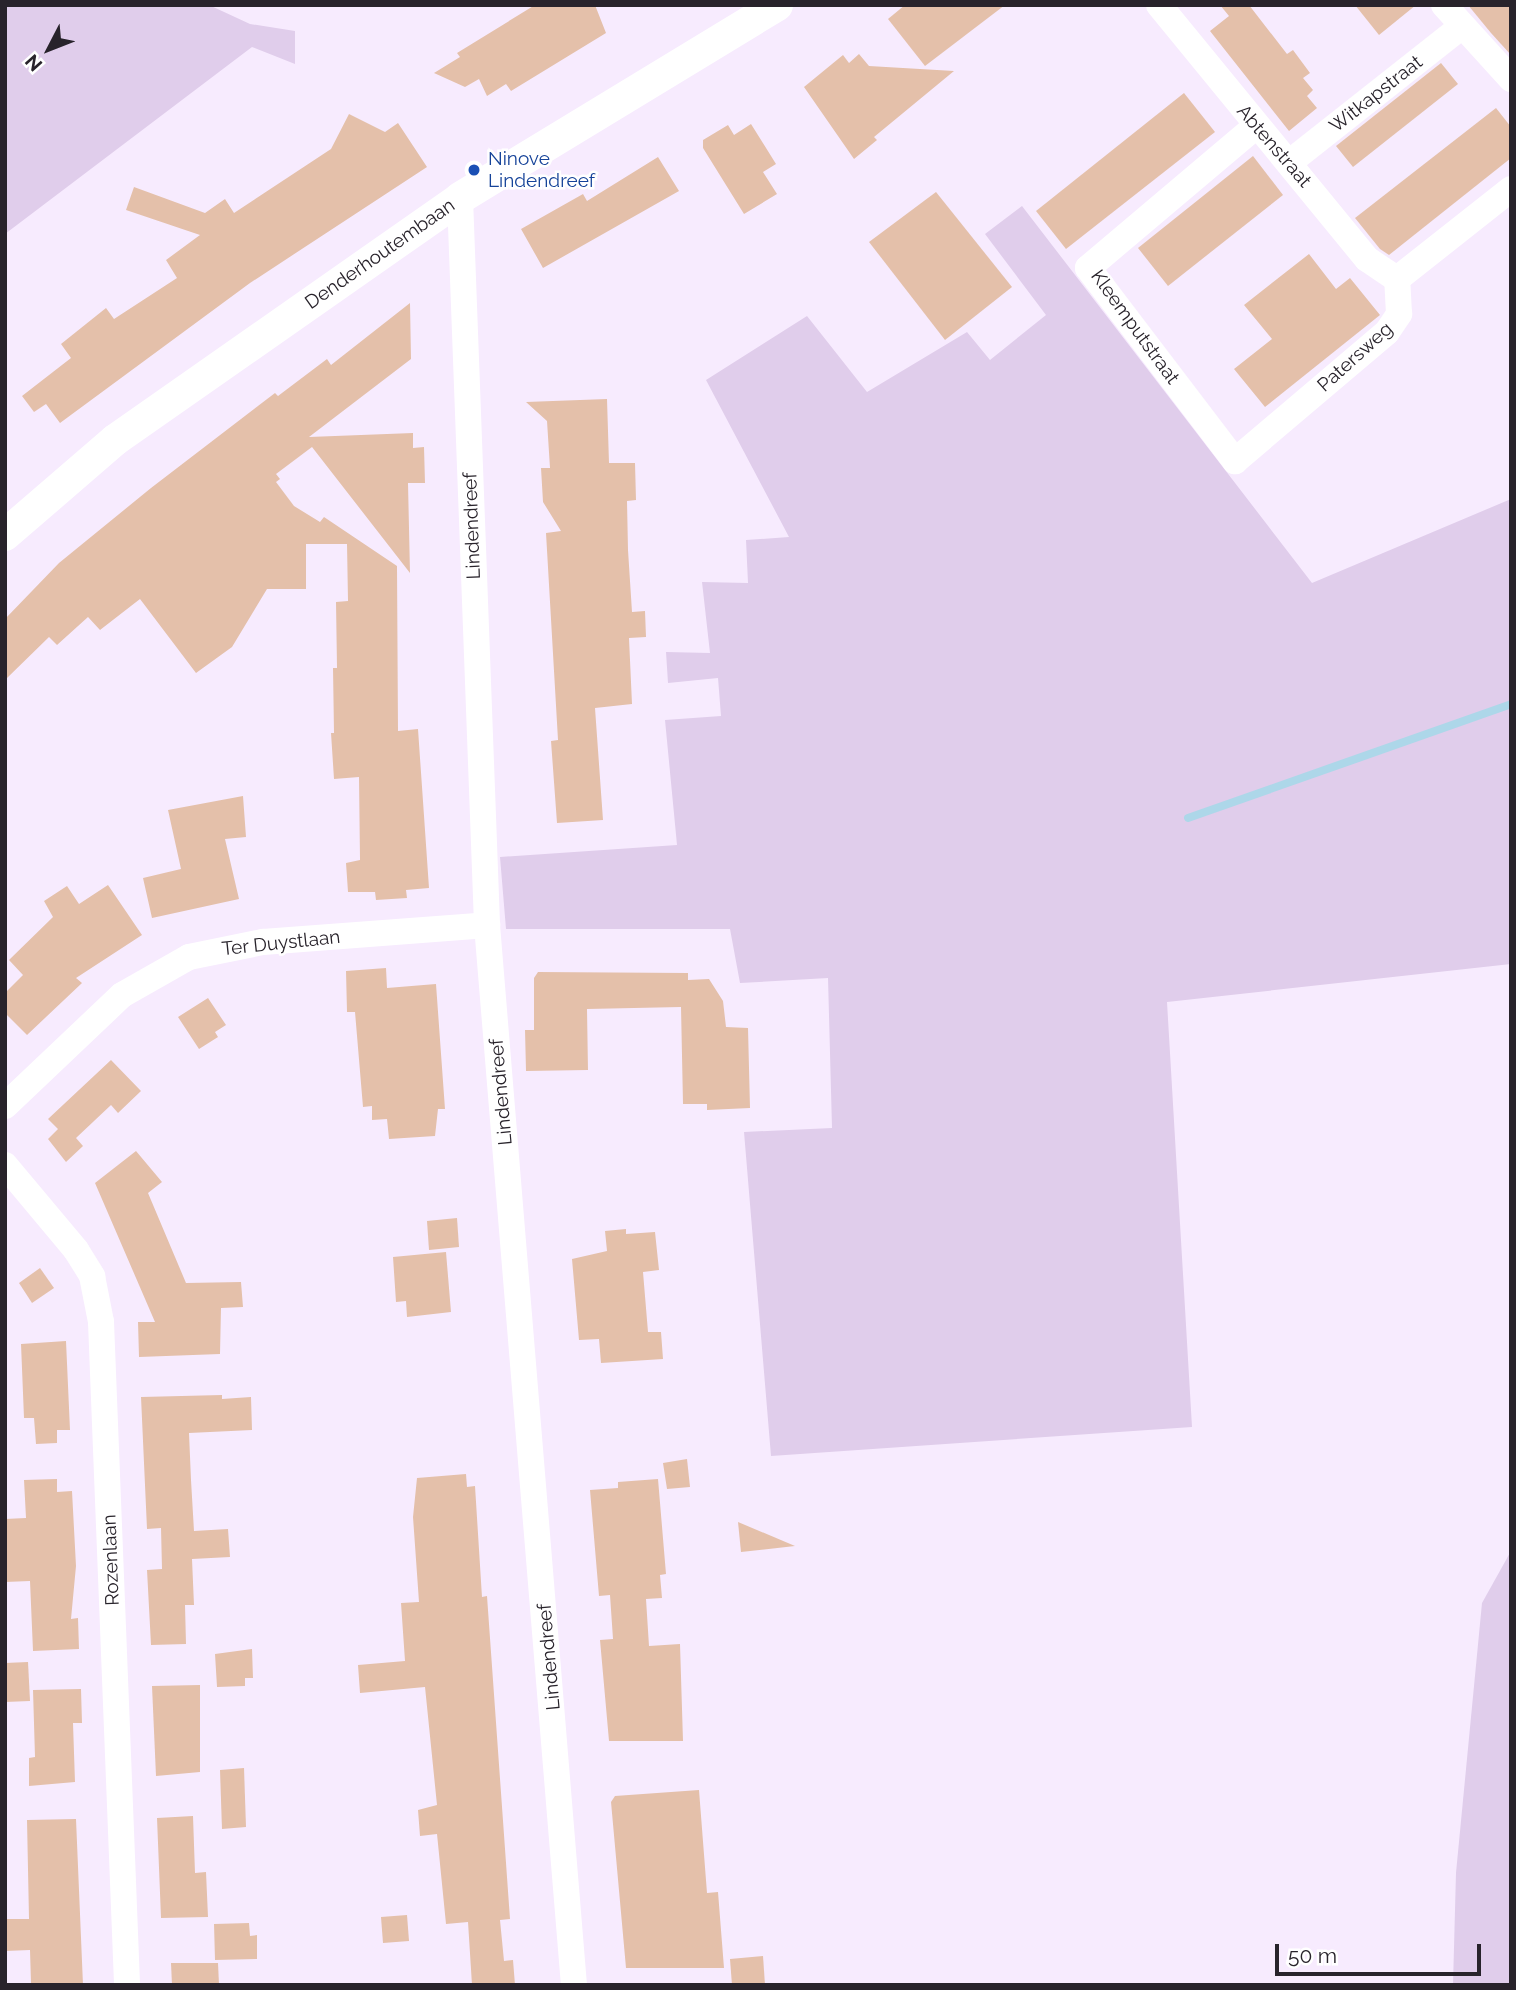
<!DOCTYPE html>
<style>
body{margin:0}
#map{position:relative;width:1516px;height:1990px;overflow:hidden;background:#f7ebfe;font-family:Raleway,sans-serif}
div>[style]{position:absolute}
[style*='--x']{left:calc(var(--x)*1px);top:calc(var(--y)*1px);width:calc(var(--w)*1px);rotate:calc(var(--a)*1deg)}
.green>*{inset:0;background:#e0cdeb}
.stream>*{height:8px;margin:-4px;padding:0 4px;transform-origin:4px;border-radius:4px;background:#add7e9}
.building>*{inset:0;background:#e4c0aa}
.minor>*{height:26px;margin:-13px;padding:0 13px;transform-origin:13px;border-radius:13px;background:#fff}
.tertiary>*{height:32px;margin:-16px;padding:0 16px;transform-origin:16px;border-radius:16px;background:#fff}
.dots>*{width:19px;height:19px;translate:-50% -50%;box-sizing:border-box;border:4px solid #fff;border-radius:50%}
span{translate:-50% -50%;white-space:nowrap;text-align:center;line-height:1.15;-webkit-text-stroke:5px #fff;paint-order:stroke}
.street-label{font-size:19px;color:#28232b}
.transit-label{font-size:19px;color:#164399}
.left{translate:0 -50%;text-align:left}
.frame{position:absolute;inset:0;border:7px solid #28232b;pointer-events:none}
.north{position:absolute;left:14px;top:14px;width:70px;height:70px;-webkit-text-stroke:5px #fff;paint-order:stroke;rotate:228deg;font-size:19px;font-weight:700;line-height:28px;text-align:center;color:#28232b}
.north::after{content:'';display:block;margin:auto;width:24px;height:32px;background:#28232b;clip-path:polygon(50% 0,100% 100%,50% 72%,0 100%)}
.scale{position:absolute;left:1275px;top:1944px;width:206px;height:32px;box-sizing:border-box;border:4px solid #28232b;border-top:0;padding-left:9px;font-size:21px;line-height:24px;white-space:nowrap;color:#28232b;-webkit-text-stroke:5px #fff;paint-order:stroke}
</style>
<div id="map">
<div class="green">
<div style="clip-path:polygon(5px 5px,209px 5px,250px 24px,295px 31px,295px 64px,252px 47px,5px 234px)"></div>
<div style="clip-path:polygon(1022px 206px,1312px 583px,1511px 499px,1511px 964px,1167px 1002px,1192px 1427px,771px 1456px,744px 1132px,832px 1128px,828px 978px,740px 983px,730px 929px,506px 929px,500px 857px,677px 845px,665px 720px,721px 716px,718px 678px,668px 683px,666px 652px,710px 653px,702px 582px,748px 583px,746px 540px,789px 537px,706px 380px,807px 316px,867px 392px,967px 332px,990px 360px,1046px 315px,985px 234px)"></div>
<div style="clip-path:polygon(1511px 1551px,1511px 1985px,1453px 1985px,1456px 1873px,1482px 1603px)"></div>
</div>
<div class="stream">
<div style="--x:1188;--y:818;--w:343;--a:-19.4"></div>
</div>
<div class="building">
<div style="clip-path:polygon(535px 5px,595px 5px,606px 33px,511px 91px,506px 84px,487px 96px,479px 79px,465px 87px,434px 73px,460px 57px,457px 53px)"></div>
<div style="clip-path:polygon(905px 5px,1005px 5px,925px 66px,888px 19px)"></div>
<div style="clip-path:polygon(1220px 5px,1249px 5px,1287px 54px,1293px 50px,1310px 73px,1303px 78px,1313px 90px,1307px 96px,1317px 108px,1289px 131px,1210px 31px,1229px 16px)"></div>
<div style="clip-path:polygon(1355px 5px,1416px 5px,1379px 35px)"></div>
<div style="clip-path:polygon(1468px 5px,1511px 5px,1511px 55px,1491px 33px)"></div>
<div style="clip-path:polygon(859px 54px,869px 66px,954px 71px,874px 137px,877px 140px,854px 159px,804px 87px,843px 55px,849px 63px)"></div>
<div style="clip-path:polygon(1441px 63px,1458px 84px,1353px 167px,1336px 146px)"></div>
<div style="clip-path:polygon(1184px 93px,1215px 132px,1066px 249px,1036px 211px)"></div>
<div style="clip-path:polygon(1496px 108px,1511px 127px,1511px 158px,1389px 255px,1380px 249px,1355px 218px)"></div>
<div style="clip-path:polygon(349px 114px,385px 132px,398px 123px,427px 167px,250px 283px,60px 423px,46px 404px,34px 412px,22px 396px,71px 358px,61px 344px,106px 308px,114px 319px,177px 278px,166px 260px,200px 235px,126px 210px,134px 187px,205px 213px,225px 199px,234px 213px,331px 149px)"></div>
<div style="clip-path:polygon(751px 124px,776px 164px,763px 172px,777px 194px,744px 214px,703px 148px,703px 140px,728px 125px,734px 135px)"></div>
<div style="clip-path:polygon(1253px 156px,1283px 195px,1168px 286px,1138px 248px)"></div>
<div style="clip-path:polygon(658px 157px,679px 191px,543px 268px,521px 229px,583px 194px,587px 201px)"></div>
<div style="clip-path:polygon(936px 192px,1012px 287px,945px 340px,869px 242px)"></div>
<div style="clip-path:polygon(1309px 254px,1336px 289px,1350px 278px,1380px 315px,1265px 407px,1234px 369px,1272px 339px,1244px 305px)"></div>
<div style="clip-path:polygon(410px 303px,411px 359px,309px 437px,413px 433px,413px 448px,424px 447px,425px 483px,408px 483px,410px 573px,312px 447px,276px 474px,280px 479px,276px 482px,294px 506px,320px 522px,324px 517px,397px 566px,398px 731px,418px 729px,429px 888px,406px 890px,407px 898px,376px 900px,375px 892px,348px 892px,346px 863px,360px 860px,359px 777px,334px 779px,331px 733px,334px 733px,333px 668px,337px 668px,336px 602px,348px 601px,347px 544px,306px 544px,306px 589px,267px 589px,232px 647px,196px 673px,140px 599px,100px 630px,88px 617px,57px 645px,49px 637px,5px 680px,5px 619px,59px 563px,151px 488px,275px 393px,278px 396px,327px 359px,331px 365px)"></div>
<div style="clip-path:polygon(607px 399px,609px 463px,635px 463px,636px 500px,627px 501px,628px 550px,632px 612px,645px 611px,646px 637px,629px 638px,632px 704px,595px 708px,603px 820px,557px 823px,551px 741px,558px 740px,546px 533px,561px 531px,543px 502px,541px 468px,550px 468px,547px 421px,526px 402px)"></div>
<div style="clip-path:polygon(243px 796px,246px 837px,225px 839px,239px 899px,152px 918px,143px 878px,181px 869px,168px 810px)"></div>
<div style="clip-path:polygon(108px 885px,142px 935px,76px 978px,82px 983px,27px 1035px,5px 1013px,5px 993px,23px 975px,9px 960px,53px 917px,44px 901px,67px 886px,79px 904px)"></div>
<div style="clip-path:polygon(386px 968px,387px 988px,436px 984px,445px 1109px,438px 1109px,435px 1136px,389px 1139px,387px 1119px,372px 1120px,372px 1106px,363px 1107px,355px 1012px,347px 1012px,346px 971px)"></div>
<div style="clip-path:polygon(538px 972px,688px 973px,688px 980px,709px 979px,723px 1001px,726px 1027px,748px 1028px,750px 1108px,707px 1110px,707px 1104px,683px 1104px,681px 1007px,587px 1009px,588px 1070px,526px 1071px,525px 1030px,534px 1030px,534px 978px)"></div>
<div style="clip-path:polygon(208px 998px,226px 1025px,215px 1032px,218px 1037px,199px 1049px,178px 1017px)"></div>
<div style="clip-path:polygon(111px 1060px,141px 1091px,118px 1113px,111px 1105px,76px 1138px,83px 1146px,66px 1162px,48px 1139px,58px 1129px,48px 1119px)"></div>
<div style="clip-path:polygon(136px 1151px,162px 1182px,148px 1193px,186px 1283px,241px 1282px,243px 1307px,221px 1308px,220px 1354px,139px 1357px,138px 1322px,155px 1322px,95px 1183px)"></div>
<div style="clip-path:polygon(457px 1218px,459px 1247px,429px 1250px,427px 1221px)"></div>
<div style="clip-path:polygon(626px 1229px,626px 1234px,655px 1232px,659px 1270px,643px 1272px,648px 1332px,661px 1332px,663px 1359px,601px 1363px,599px 1339px,579px 1340px,572px 1259px,607px 1251px,605px 1231px)"></div>
<div style="clip-path:polygon(446px 1252px,451px 1312px,407px 1317px,406px 1301px,396px 1302px,393px 1257px)"></div>
<div style="clip-path:polygon(40px 1268px,54px 1288px,32px 1303px,19px 1283px)"></div>
<div style="clip-path:polygon(66px 1341px,70px 1430px,57px 1430px,57px 1443px,36px 1444px,34px 1418px,24px 1418px,21px 1344px)"></div>
<div style="clip-path:polygon(222px 1395px,222px 1399px,251px 1397px,252px 1430px,189px 1433px,191px 1480px,194px 1531px,228px 1529px,230px 1557px,192px 1559px,194px 1605px,185px 1605px,186px 1644px,151px 1645px,147px 1570px,162px 1569px,161px 1528px,147px 1529px,141px 1397px)"></div>
<div style="clip-path:polygon(687px 1459px,690px 1487px,667px 1489px,663px 1463px)"></div>
<div style="clip-path:polygon(466px 1474px,467px 1487px,475px 1486px,482px 1597px,487px 1596px,510px 1919px,500px 1920px,504px 1961px,513px 1960px,515px 1985px,472px 1985px,468px 1922px,446px 1924px,437px 1834px,420px 1836px,418px 1810px,437px 1805px,425px 1687px,360px 1693px,358px 1665px,405px 1661px,401px 1603px,419px 1602px,413px 1517px,417px 1478px)"></div>
<div style="clip-path:polygon(57px 1479px,57px 1492px,72px 1491px,76px 1566px,71px 1619px,78px 1618px,79px 1649px,33px 1651px,30px 1581px,5px 1582px,5px 1519px,26px 1518px,24px 1480px)"></div>
<div style="clip-path:polygon(658px 1479px,666px 1574px,660px 1575px,662px 1598px,646px 1599px,649px 1646px,680px 1644px,683px 1741px,609px 1741px,600px 1640px,613px 1639px,610px 1595px,599px 1596px,590px 1490px,618px 1488px,618px 1482px)"></div>
<div style="clip-path:polygon(738px 1522px,795px 1546px,741px 1552px)"></div>
<div style="clip-path:polygon(252px 1649px,253px 1678px,245px 1678px,245px 1686px,217px 1687px,215px 1654px)"></div>
<div style="clip-path:polygon(28px 1662px,30px 1701px,5px 1702px,5px 1663px)"></div>
<div style="clip-path:polygon(200px 1685px,200px 1772px,156px 1776px,152px 1686px)"></div>
<div style="clip-path:polygon(81px 1689px,82px 1723px,73px 1723px,75px 1782px,29px 1786px,29px 1758px,35px 1757px,33px 1690px)"></div>
<div style="clip-path:polygon(244px 1768px,246px 1827px,222px 1829px,220px 1770px)"></div>
<div style="clip-path:polygon(699px 1790px,707px 1893px,718px 1892px,724px 1968px,626px 1968px,611px 1802px,615px 1796px)"></div>
<div style="clip-path:polygon(193px 1816px,195px 1873px,206px 1872px,208px 1917px,161px 1918px,157px 1818px)"></div>
<div style="clip-path:polygon(76px 1819px,83px 1985px,31px 1983px,30px 1950px,5px 1951px,5px 1919px,29px 1919px,27px 1820px)"></div>
<div style="clip-path:polygon(407px 1915px,409px 1941px,383px 1943px,381px 1917px)"></div>
<div style="clip-path:polygon(249px 1923px,250px 1936px,257px 1935px,257px 1959px,215px 1960px,214px 1924px)"></div>
<div style="clip-path:polygon(763px 1956px,765px 1985px,732px 1985px,730px 1959px)"></div>
<div style="clip-path:polygon(171px 1963px,218px 1963px,219px 1985px,172px 1985px)"></div>
</div>
<div class="minor">
<div style="--x:1159;--y:5;--w:328;--a:50.7"></div>
<div style="--x:1367;--y:259;--w:36;--a:34"></div>
<div style="--x:1444;--y:5;--w:100;--a:47.8"></div>
<div style="--x:1256;--y:126;--w:220;--a:139.8"></div>
<div style="--x:1088;--y:268;--w:243;--a:52.7"></div>
<div style="--x:1235;--y:461;--w:199;--a:-40.3"></div>
<div style="--x:1387;--y:332;--w:22;--a:-56"></div>
<div style="--x:1399;--y:314;--w:35;--a:-93"></div>
<div style="--x:1397;--y:279;--w:145;--a:-38.3"></div>
<div style="--x:1290;--y:162;--w:218;--a:-38.3"></div>
<div style="--x:460;--y:198;--w:728;--a:87.87"></div>
<div style="--x:487;--y:925;--w:1064;--a:85.31"></div>
<div style="--x:5;--y:1106;--w:161;--a:-43.5"></div>
<div style="--x:122;--y:995;--w:77;--a:-29.6"></div>
<div style="--x:189;--y:957;--w:76;--a:-11.5"></div>
<div style="--x:263;--y:942;--w:225;--a:-4.3"></div>
<div style="--x:5;--y:1165;--w:111;--a:50.1"></div>
<div style="--x:76;--y:1250;--w:31;--a:58"></div>
<div style="--x:92;--y:1276;--w:47;--a:78.9"></div>
<div style="--x:101;--y:1322;--w:664;--a:87.75"></div>
</div>
<div class="tertiary">
<div style="--x:5;--y:535;--w:145;--a:-40.8"></div>
<div style="--x:115;--y:440;--w:421;--a:-35"></div>
<div style="--x:460;--y:198;--w:371;--a:-31.3"></div>
</div>
<div class="dots">
<div style="left:474px;top:170px;background:#1a4fb4"></div>
</div>
<div class="street-label">
<span style="left:1376px;top:94px;rotate:-38deg">Witkapstraat</span>
<span style="left:1274px;top:146px;rotate:49deg">Abtenstraat</span>
<span style="left:380px;top:254px;rotate:-35deg">Denderhoutembaan</span>
<span style="left:1135px;top:327px;rotate:54deg">Kleemputstraat</span>
<span style="left:1355px;top:357px;rotate:-42deg">Patersweg</span>
<span style="left:472px;top:526px;rotate:-92deg">Lindendreef</span>
<span style="left:281px;top:943px;rotate:-6deg">Ter Duystlaan</span>
<span style="left:501px;top:1092px;rotate:-95deg">Lindendreef</span>
<span style="left:111px;top:1560px;rotate:-92deg">Rozenlaan</span>
<span style="left:549px;top:1657px;rotate:-95deg">Lindendreef</span>
</div>
<div class="transit-label">
<span class="left" style="left:488px;top:170px">Ninove<br>Lindendreef</span>
</div>
<div class="frame"></div>
<div class="north">N</div>
<div class="scale">50 m</div>
</div>
